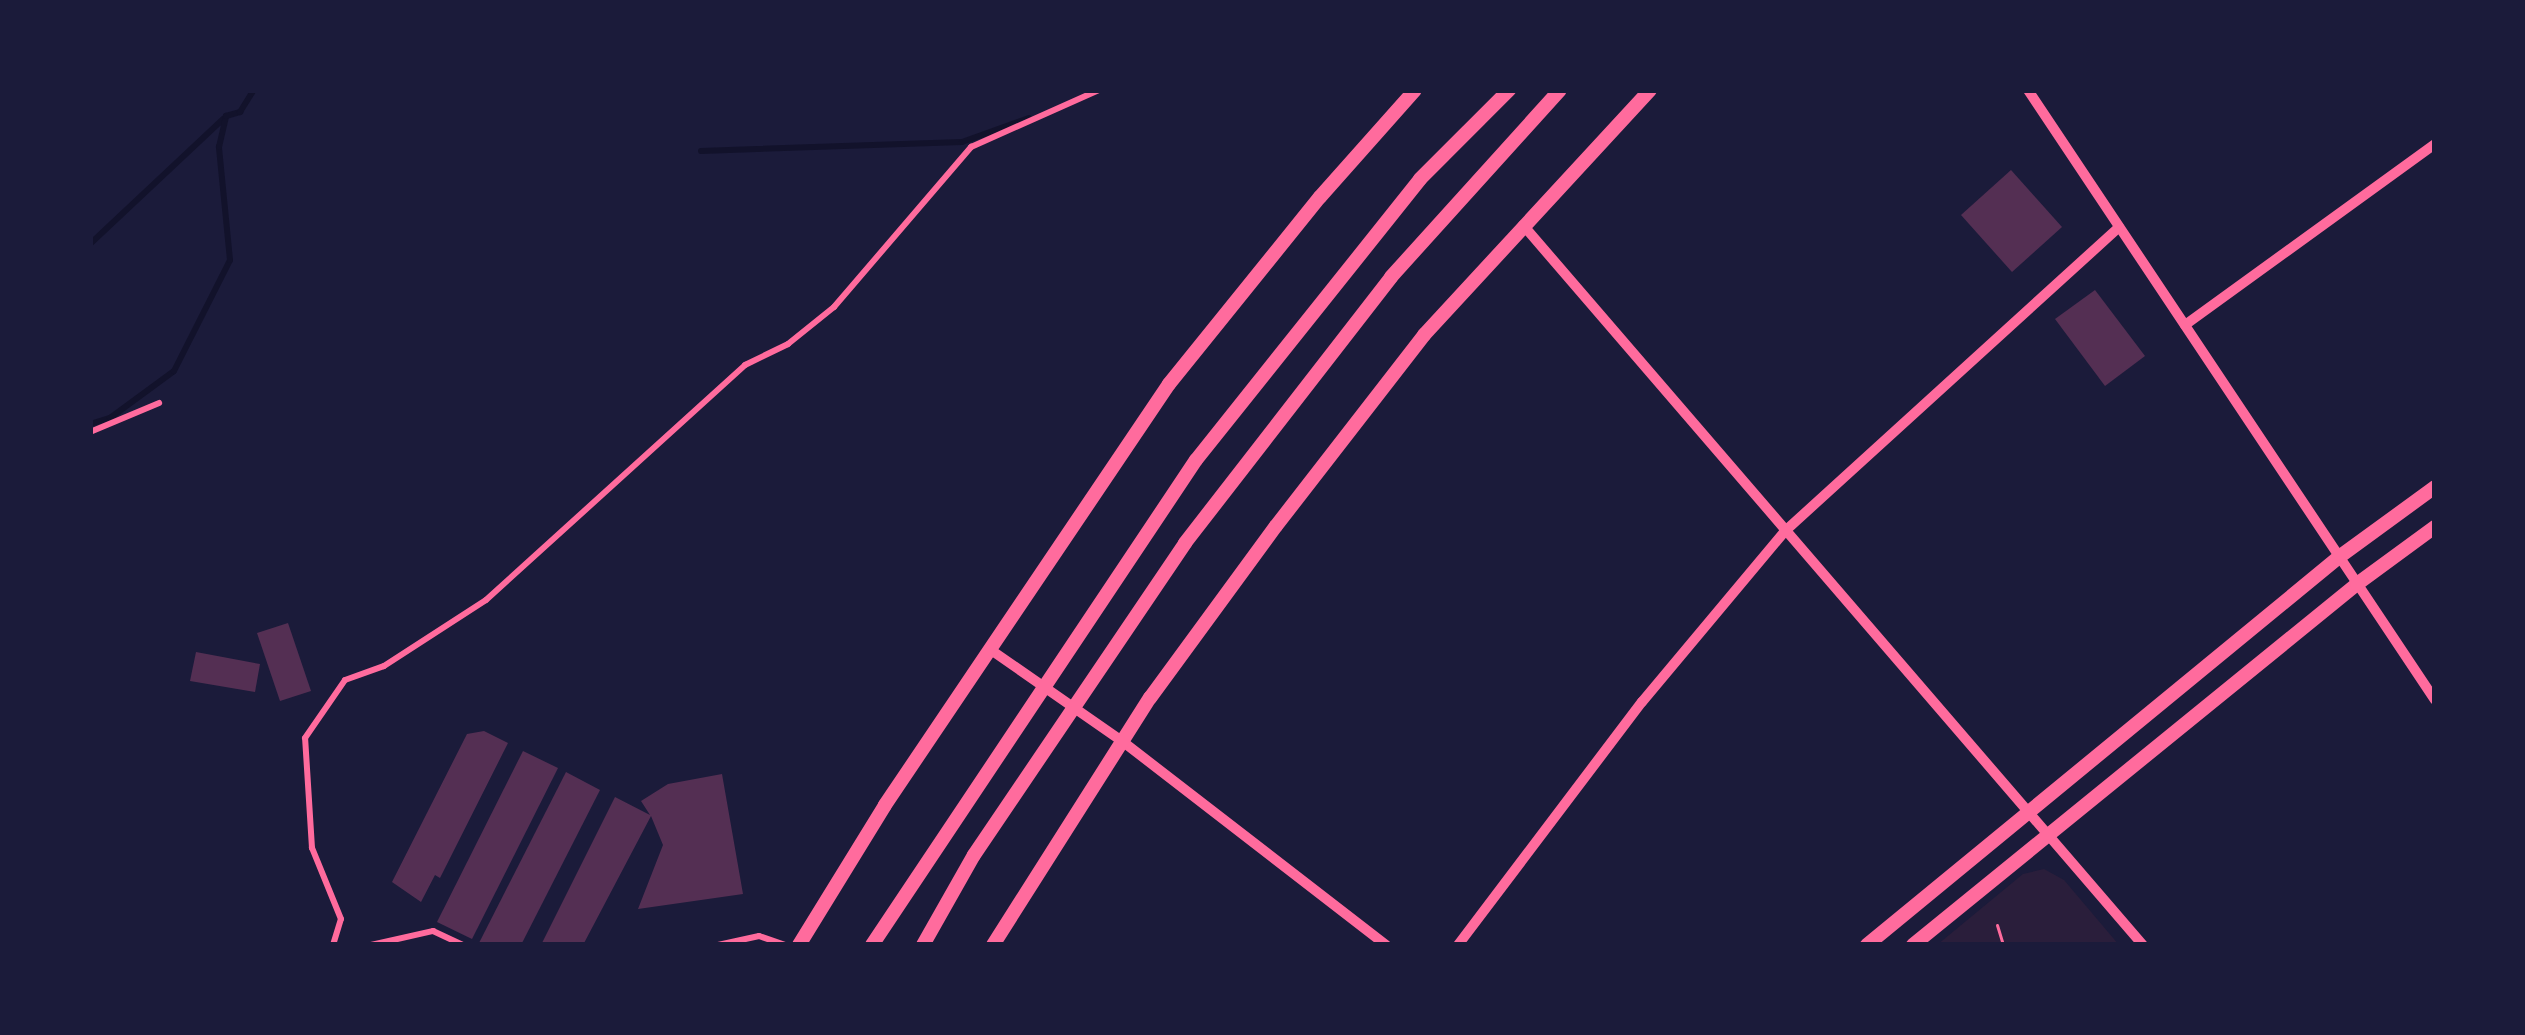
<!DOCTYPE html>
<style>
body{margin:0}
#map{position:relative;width:2525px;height:1035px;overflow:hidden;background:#1b1b3a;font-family:Commissioner,sans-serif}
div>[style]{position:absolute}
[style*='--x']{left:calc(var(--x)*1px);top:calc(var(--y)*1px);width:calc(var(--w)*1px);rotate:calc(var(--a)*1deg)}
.green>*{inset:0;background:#2a1e3b}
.stream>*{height:6px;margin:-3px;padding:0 3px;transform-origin:3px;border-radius:3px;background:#12122b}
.building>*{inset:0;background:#542f53}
.path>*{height:3px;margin:-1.5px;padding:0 1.5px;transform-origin:1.5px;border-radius:1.5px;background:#ff6b9d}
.service>*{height:6px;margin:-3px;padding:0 3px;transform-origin:3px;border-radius:3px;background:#ff6b9d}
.minor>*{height:10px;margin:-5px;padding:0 5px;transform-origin:5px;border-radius:5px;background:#ff6b9d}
.tertiary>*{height:14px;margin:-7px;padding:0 7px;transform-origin:7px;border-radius:7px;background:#ff6b9d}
span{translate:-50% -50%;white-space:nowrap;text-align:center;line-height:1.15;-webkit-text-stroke:9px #1b1b3a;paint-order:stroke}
.frame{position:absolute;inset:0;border:93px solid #1b1b3a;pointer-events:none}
</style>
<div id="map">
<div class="green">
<div style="clip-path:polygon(2044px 869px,2064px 880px,2119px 945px,1937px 945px,2023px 874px)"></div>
</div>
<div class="stream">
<div style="--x:701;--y:151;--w:261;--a:-2"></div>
<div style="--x:962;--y:142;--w:71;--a:-19.7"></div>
<div style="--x:90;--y:244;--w:183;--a:-43.2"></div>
<div style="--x:90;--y:424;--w:21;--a:-17"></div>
<div style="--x:110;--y:418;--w:79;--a:-36.3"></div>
<div style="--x:174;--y:371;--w:124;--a:-63.2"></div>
<div style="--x:230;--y:260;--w:114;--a:-95.6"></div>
<div style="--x:219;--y:147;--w:32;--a:-77"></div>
<div style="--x:226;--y:116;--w:15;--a:-16"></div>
<div style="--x:240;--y:112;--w:26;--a:-58"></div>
</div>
<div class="building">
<div style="clip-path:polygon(2011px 170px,2062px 227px,2012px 272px,1961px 215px)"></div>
<div style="clip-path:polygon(2095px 290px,2145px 356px,2105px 386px,2055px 319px)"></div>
<div style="clip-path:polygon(288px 623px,311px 691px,280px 701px,257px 633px)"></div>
<div style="clip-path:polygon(196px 652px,260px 664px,255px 692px,190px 681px)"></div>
<div style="clip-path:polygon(484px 731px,508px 743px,440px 878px,435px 875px,421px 902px,392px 882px,467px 734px)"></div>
<div style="clip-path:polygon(523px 751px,558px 768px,472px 939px,437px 922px)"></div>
<div style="clip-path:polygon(566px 772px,600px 790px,521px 945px,483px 945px,479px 943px)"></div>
<div style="clip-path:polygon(722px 774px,743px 894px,638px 909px,663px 845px,651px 816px,583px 945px,541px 945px,615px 797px,650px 815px,641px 801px,668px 784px)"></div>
</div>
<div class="path">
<div style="--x:1997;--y:925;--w:21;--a:73"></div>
</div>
<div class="service">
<div style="--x:90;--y:432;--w:75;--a:-22.8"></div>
<div style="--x:333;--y:945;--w:27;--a:-73"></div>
<div style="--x:341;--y:919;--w:77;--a:-112.2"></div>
<div style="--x:312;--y:848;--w:110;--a:-93.6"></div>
<div style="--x:305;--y:738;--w:70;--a:-55.4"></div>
<div style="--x:345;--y:680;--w:41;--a:-19.7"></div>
<div style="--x:384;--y:666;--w:121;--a:-32.9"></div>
<div style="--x:486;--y:600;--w:350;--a:-42.2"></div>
<div style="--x:745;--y:365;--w:48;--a:-26"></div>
<div style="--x:788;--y:344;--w:59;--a:-38.8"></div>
<div style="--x:834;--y:307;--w:211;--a:-49.4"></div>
<div style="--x:971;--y:147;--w:140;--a:-24"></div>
<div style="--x:371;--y:945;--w:64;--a:-12.7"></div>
<div style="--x:433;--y:931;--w:33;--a:25"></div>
<div style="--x:718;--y:945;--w:42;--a:-12.4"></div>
<div style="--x:759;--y:936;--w:28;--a:19"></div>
</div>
<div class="minor">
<div style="--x:2028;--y:90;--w:733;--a:56.29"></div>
<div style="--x:1523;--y:225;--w:950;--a:49.27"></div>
<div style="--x:2185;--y:325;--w:309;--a:-35.9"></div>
<div style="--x:991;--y:650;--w:160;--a:34.8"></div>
<div style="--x:1122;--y:741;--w:334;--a:37.7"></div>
<div style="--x:1458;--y:945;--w:305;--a:-52.9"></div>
<div style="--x:1642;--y:702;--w:222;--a:-50.1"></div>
<div style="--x:1784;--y:532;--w:453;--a:-42.3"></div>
</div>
<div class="tertiary">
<div style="--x:799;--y:945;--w:164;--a:-58.4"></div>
<div style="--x:885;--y:805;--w:508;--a:-56"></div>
<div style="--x:1169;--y:384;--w:240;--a:-51.1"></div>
<div style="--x:1320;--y:197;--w:143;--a:-48.4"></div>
<div style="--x:872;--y:945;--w:583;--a:-56.26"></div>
<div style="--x:1196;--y:460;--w:359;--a:-51.4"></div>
<div style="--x:1420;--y:179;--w:126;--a:-45"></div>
<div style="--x:923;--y:945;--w:103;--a:-60.5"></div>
<div style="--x:974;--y:855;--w:377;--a:-55.9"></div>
<div style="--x:1185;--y:543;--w:336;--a:-52.2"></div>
<div style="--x:1391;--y:277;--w:252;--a:-47.9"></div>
<div style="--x:993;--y:945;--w:293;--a:-57.6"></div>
<div style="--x:1150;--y:698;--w:213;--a:-53.8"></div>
<div style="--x:1276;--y:526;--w:242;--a:-52.2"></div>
<div style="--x:1424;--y:335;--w:333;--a:-47.3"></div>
<div style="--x:1867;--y:945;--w:611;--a:-39.42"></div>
<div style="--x:2339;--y:557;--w:119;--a:-36.1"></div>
<div style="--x:1913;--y:945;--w:572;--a:-39.11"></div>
<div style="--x:2357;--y:584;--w:97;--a:-36.2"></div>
</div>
<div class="frame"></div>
</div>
